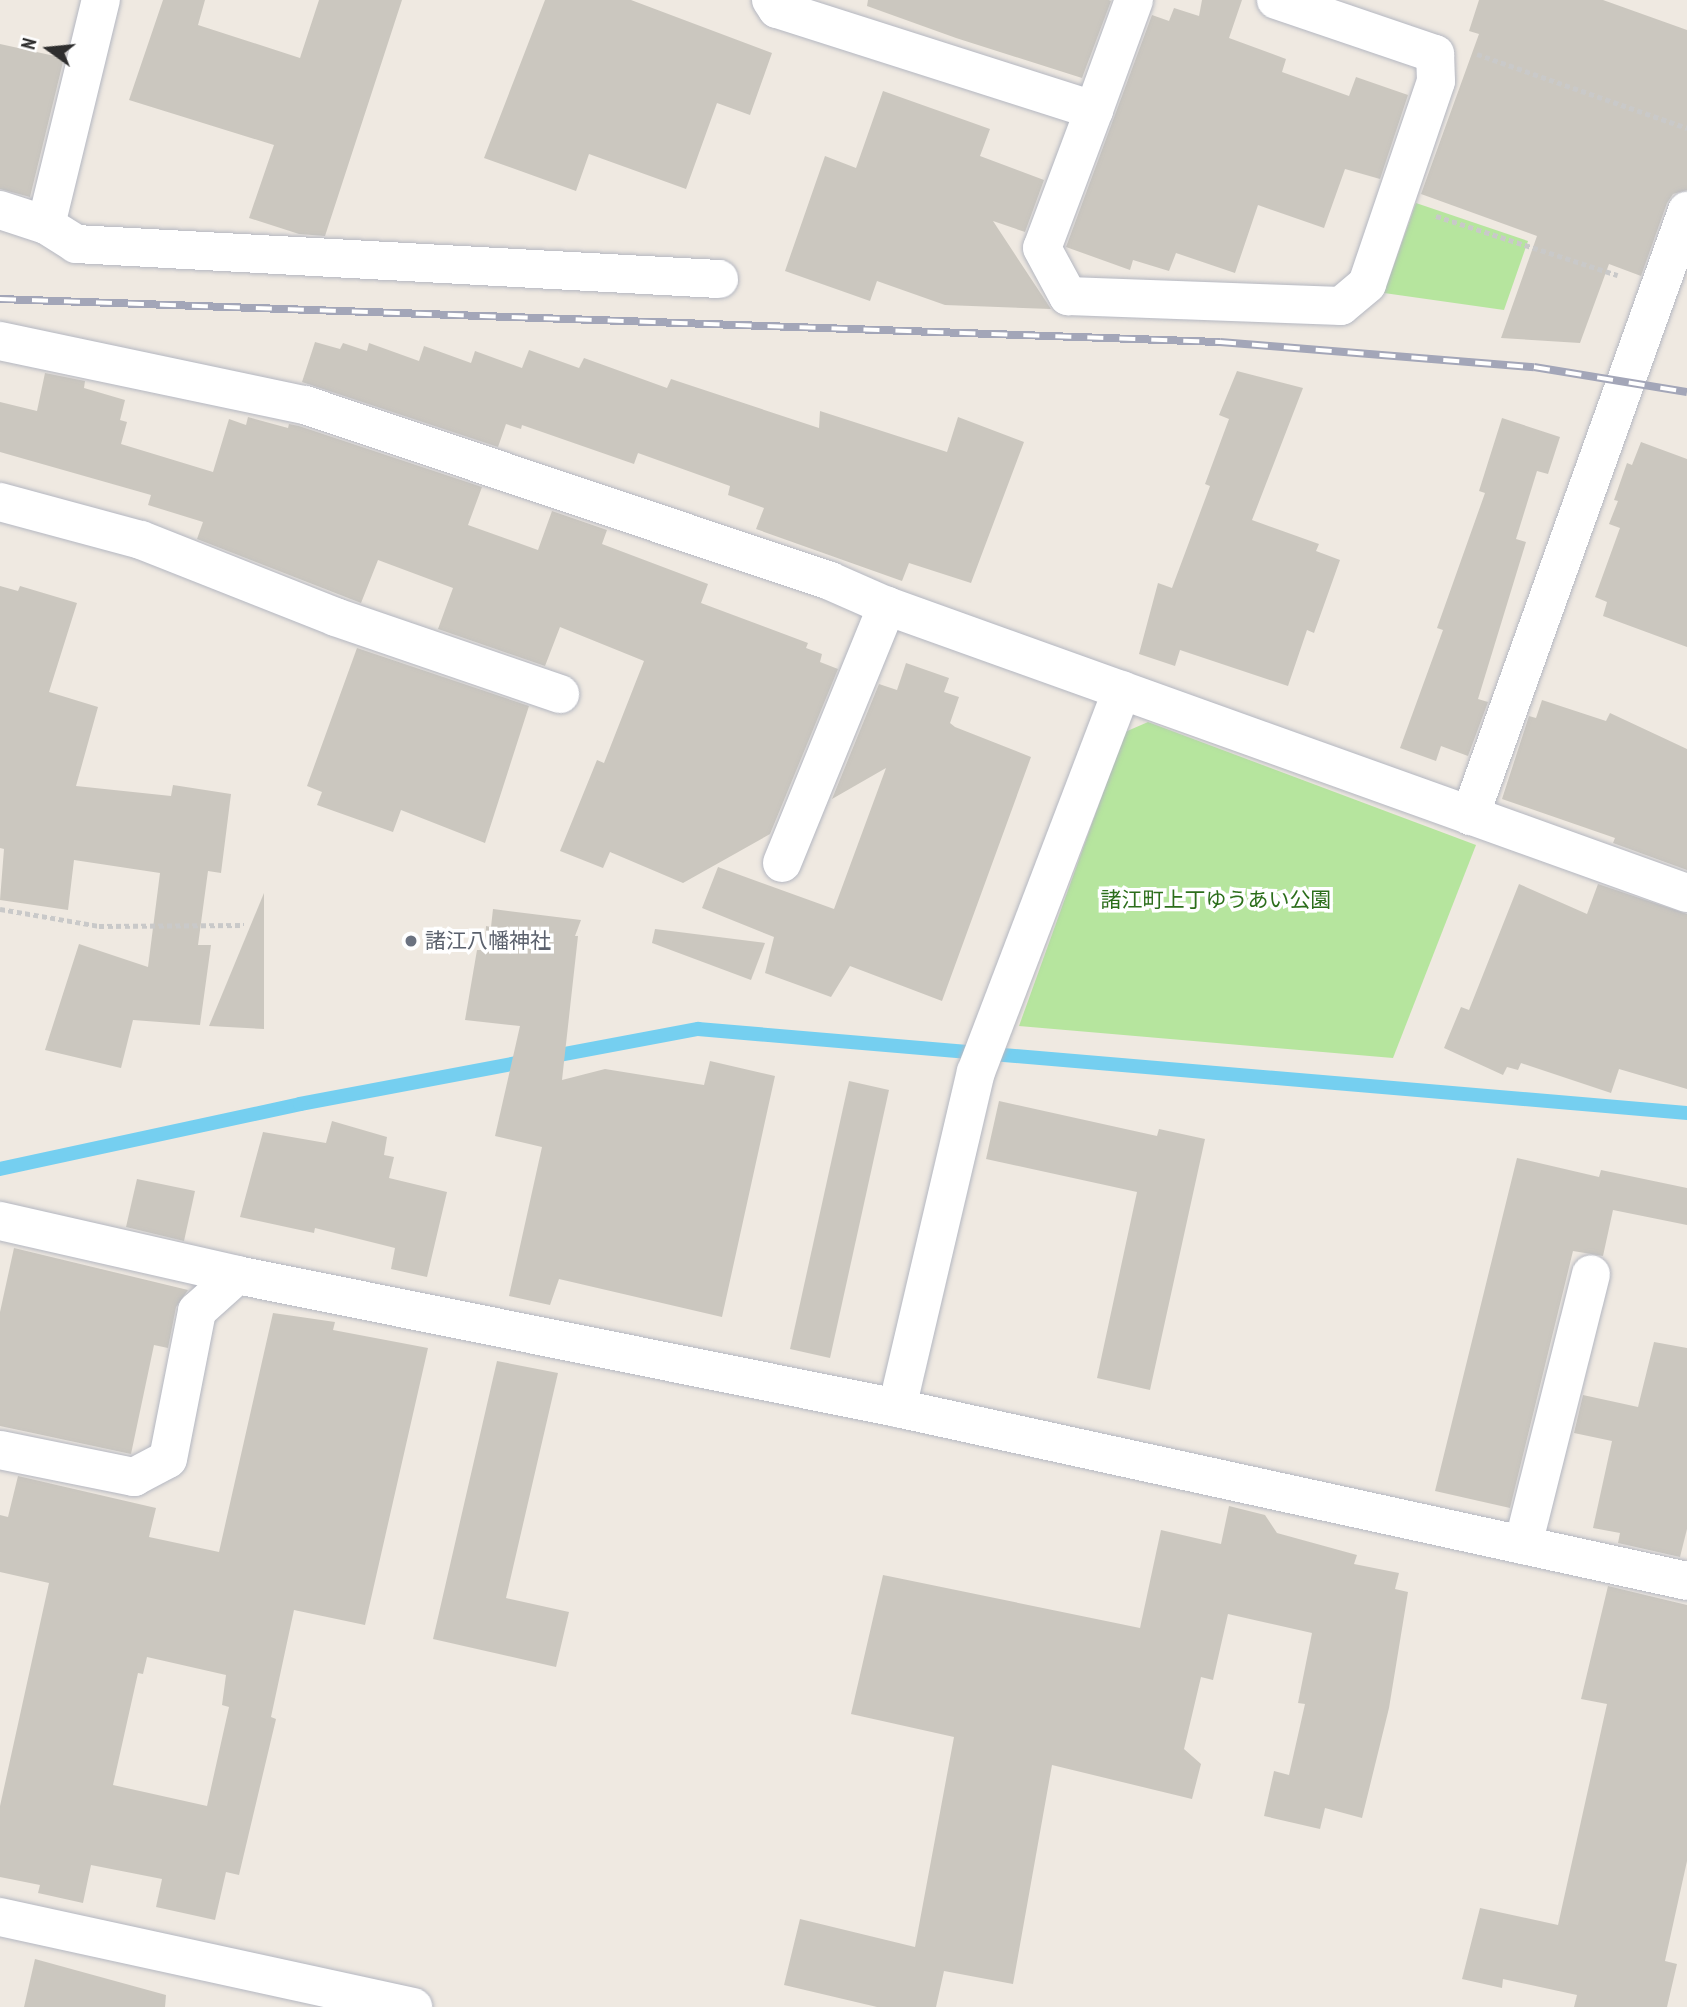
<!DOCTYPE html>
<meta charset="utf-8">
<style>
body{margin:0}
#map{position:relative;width:1687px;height:2007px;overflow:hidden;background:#efe9e1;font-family:"PT Sans Narrow","Noto Sans JP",sans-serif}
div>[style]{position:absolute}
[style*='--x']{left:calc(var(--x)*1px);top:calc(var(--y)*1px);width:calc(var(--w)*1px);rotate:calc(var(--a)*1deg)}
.green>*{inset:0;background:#b6e59e}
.stream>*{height:14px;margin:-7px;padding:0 7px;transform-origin:7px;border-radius:7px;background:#75cff0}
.building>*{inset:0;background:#cbc7bf}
.path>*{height:4.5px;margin-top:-2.25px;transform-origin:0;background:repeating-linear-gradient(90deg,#c9c9c9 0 5px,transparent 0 8.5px)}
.roads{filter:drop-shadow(0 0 2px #b4b7c1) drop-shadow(0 0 2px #b4b7c1)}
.minor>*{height:38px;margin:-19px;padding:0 19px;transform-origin:19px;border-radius:19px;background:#fff}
.rail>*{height:8px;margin-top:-4px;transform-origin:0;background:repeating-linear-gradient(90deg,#fff 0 16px,#a3a6b8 0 32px);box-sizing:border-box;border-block:2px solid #a3a6b8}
.dots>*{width:19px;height:19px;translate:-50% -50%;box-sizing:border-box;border:4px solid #fff;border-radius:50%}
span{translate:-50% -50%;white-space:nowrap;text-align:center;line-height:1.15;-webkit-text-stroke:7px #fff;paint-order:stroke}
.park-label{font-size:21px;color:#2c6e1b}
.worship-label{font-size:21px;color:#5b616d}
.left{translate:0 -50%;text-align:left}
.north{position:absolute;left:14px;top:14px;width:70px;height:70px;-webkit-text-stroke:5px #fff;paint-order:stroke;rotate:285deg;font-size:19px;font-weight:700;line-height:28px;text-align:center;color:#2e2e2e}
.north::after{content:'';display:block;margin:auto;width:24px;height:32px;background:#2e2e2e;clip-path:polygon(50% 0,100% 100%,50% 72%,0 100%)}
</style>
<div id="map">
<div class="green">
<div style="clip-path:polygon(1416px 203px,1528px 241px,1504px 310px,1384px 293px)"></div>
<div style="clip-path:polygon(1148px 722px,1476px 845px,1393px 1058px,1019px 1026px,1125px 732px)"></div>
</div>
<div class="stream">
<div style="--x:0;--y:1169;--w:307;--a:-12.2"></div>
<div style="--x:300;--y:1104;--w:405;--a:-10.7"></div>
<div style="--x:698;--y:1029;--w:993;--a:4.85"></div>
</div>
<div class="building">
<div style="clip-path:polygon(163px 0,205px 0,198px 25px,300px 58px,319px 0,402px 0,325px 236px,299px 234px,249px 218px,274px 145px,129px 100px)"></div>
<div style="clip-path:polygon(545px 0,631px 0,772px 53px,750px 115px,717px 103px,686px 189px,589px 154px,576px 191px,484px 158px)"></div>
<div style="clip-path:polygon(868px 0,1109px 0,1111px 1px,1082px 78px,956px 38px,867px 6px)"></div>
<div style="clip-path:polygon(1202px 0,1242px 0,1229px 38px,1286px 59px,1282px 72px,1349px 96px,1356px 77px,1408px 95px,1380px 179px,1345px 169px,1324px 228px,1258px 205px,1235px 273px,1176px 253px,1169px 271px,1133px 260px,1130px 270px,1066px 247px,1152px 15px,1169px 21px,1174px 8px,1199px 16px)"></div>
<div style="clip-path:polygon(1479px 0,1603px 0,1687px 30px,1687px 190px,1673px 194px,1667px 203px,1641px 276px,1609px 264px,1580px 343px,1501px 338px,1537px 236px,1421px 194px,1479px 34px,1469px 31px)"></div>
<div style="clip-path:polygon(0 44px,64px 58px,30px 197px,0 189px)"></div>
<div style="clip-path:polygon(883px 91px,990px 129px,980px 156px,1044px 180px,1025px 232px,993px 221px,1051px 309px,945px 305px,877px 281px,870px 301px,785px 271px,825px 156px,856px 168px)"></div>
<div style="clip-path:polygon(315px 342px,340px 349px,343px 343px,367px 351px,369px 343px,419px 361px,424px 346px,471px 363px,475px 351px,522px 368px,529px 350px,579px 368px,584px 358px,667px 388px,671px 379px,819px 428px,820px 411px,947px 452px,958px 417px,1024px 442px,971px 583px,909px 563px,902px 581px,756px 529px,764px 508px,728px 495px,730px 486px,638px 453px,634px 464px,522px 425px,521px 429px,506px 424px,498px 447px,302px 382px)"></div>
<div style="clip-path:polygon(1237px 371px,1303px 388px,1252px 520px,1319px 544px,1316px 551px,1340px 560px,1314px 633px,1307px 630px,1288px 686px,1180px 650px,1175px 666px,1139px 654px,1158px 583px,1172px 588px,1210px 486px,1205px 484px,1229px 419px,1219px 415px)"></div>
<div style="clip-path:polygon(45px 373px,85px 381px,84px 388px,125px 400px,120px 420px,127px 422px,121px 444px,213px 472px,229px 419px,246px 425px,248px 417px,288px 428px,289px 424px,299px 426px,482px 487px,468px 525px,538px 550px,552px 511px,607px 530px,602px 544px,708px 584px,701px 603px,808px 643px,806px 648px,822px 654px,820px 662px,838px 669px,770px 834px,683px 883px,610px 852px,603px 868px,560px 851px,597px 760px,604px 763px,644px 661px,560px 627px,545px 666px,438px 629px,453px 588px,378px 560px,361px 603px,197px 539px,203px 522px,148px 505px,151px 495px,0 452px,0 402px,37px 411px)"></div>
<div style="clip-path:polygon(1502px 418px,1560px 437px,1548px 474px,1537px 471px,1516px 539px,1526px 542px,1478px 699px,1488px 702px,1468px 756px,1441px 746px,1436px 761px,1400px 748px,1443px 630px,1437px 628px,1485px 493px,1479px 491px)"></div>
<div style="clip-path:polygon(1641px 442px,1687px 459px,1687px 647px,1603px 616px,1607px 602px,1595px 597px,1620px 528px,1609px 524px,1618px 501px,1614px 500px,1627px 463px,1632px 465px)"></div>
<div style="clip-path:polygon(0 586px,18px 591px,20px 586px,77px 603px,49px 692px,98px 707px,76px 786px,171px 796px,173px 785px,231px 794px,221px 873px,208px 871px,198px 945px,211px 945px,200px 1025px,133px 1020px,121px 1068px,45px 1050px,79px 944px,148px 967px,160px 873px,74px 860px,68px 910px,0 900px,4px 849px,0 848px)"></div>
<div style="clip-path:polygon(357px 648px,529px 706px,485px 843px,401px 810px,393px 832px,317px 805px,322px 792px,307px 786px)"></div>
<div style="clip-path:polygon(906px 663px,949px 678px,944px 692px,959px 697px,950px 723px,955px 727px,1031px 757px,942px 1001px,850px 966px,831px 997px,765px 973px,774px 937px,702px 908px,718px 867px,834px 909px,886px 768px,832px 799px,879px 684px,897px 690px)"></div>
<div style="clip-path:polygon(1542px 700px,1606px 721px,1610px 713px,1687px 749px,1687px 870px,1613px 843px,1615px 838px,1502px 799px,1529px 716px,1536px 718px)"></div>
<div style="clip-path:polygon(1519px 884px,1587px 914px,1598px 884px,1687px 914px,1687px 1089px,1619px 1069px,1611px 1093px,1521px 1063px,1518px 1070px,1507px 1067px,1503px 1075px,1444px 1048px,1461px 1007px,1469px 1010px)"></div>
<div style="clip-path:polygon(264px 893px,264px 1029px,209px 1026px)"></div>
<div style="clip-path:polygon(493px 909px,581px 920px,575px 936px,578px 936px,562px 1080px,605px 1069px,704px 1085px,710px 1061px,775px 1076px,722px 1317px,559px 1279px,550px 1305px,509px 1296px,542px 1147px,495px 1136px,520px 1026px,465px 1020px,477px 950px,485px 950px,486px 926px,491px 927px)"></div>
<div style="clip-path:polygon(655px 929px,765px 943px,751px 980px,652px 943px)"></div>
<div style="clip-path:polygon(849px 1081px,889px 1090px,830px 1358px,790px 1349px)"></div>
<div style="clip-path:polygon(999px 1101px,1157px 1136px,1159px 1129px,1205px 1139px,1150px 1390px,1097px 1378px,1137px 1192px,986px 1159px)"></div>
<div style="clip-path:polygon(332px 1121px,387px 1137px,384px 1155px,394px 1157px,389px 1178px,447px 1192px,427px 1277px,391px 1269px,395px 1248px,315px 1228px,314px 1233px,240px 1217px,263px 1132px,326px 1143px)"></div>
<div style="clip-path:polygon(1517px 1158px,1599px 1177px,1601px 1170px,1687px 1188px,1687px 1225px,1613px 1210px,1603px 1256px,1573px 1251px,1510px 1508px,1435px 1491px)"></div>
<div style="clip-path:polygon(137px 1179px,195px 1191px,184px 1241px,126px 1227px)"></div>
<div style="clip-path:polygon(14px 1248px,188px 1290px,176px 1307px,168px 1348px,154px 1345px,131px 1454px,0 1426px,0 1312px)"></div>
<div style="clip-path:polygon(evenodd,273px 1313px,335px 1322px,333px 1330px,428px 1348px,365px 1625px,294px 1610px,271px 1717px,276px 1719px,239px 1875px,226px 1872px,215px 1920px,156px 1907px,162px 1879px,91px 1865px,83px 1903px,38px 1893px,40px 1885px,0 1877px,0 1806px,49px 1583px,0 1572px,0 1515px,8px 1517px,18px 1476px,156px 1508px,149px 1537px,219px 1552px,273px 1313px,147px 1657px,226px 1675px,222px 1705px,229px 1707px,207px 1806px,113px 1785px,138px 1673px,143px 1674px,147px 1657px)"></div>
<div style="clip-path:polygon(1654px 1342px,1687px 1348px,1687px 1529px,1680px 1557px,1618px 1543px,1620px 1533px,1593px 1528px,1612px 1441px,1574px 1433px,1583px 1395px,1638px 1407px)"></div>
<div style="clip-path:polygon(497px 1361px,558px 1373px,506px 1598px,569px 1612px,556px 1667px,433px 1639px)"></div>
<div style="clip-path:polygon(1229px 1506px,1265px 1515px,1277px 1533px,1357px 1555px,1354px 1564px,1399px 1573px,1395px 1589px,1408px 1592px,1389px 1708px,1362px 1818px,1325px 1808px,1320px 1829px,1264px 1816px,1274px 1771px,1289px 1775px,1305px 1704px,1298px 1703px,1312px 1633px,1228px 1614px,1213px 1680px,1201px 1677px,1184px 1749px,1201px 1764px,1192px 1799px,1052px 1765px,1013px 1984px,944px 1971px,936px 2007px,877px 2007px,784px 1985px,800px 1919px,915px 1947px,954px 1737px,851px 1714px,883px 1575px,1140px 1628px,1161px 1530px,1221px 1544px)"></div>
<div style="clip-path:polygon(1608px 1586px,1687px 1605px,1687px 1861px,1665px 1961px,1677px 1964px,1667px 2007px,1574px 2007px,1577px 1995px,1503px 1979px,1502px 1988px,1462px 1979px,1480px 1908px,1558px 1925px,1607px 1704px,1581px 1699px)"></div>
<div style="clip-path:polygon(35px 1959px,166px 1995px,165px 2007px,24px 2007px)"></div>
</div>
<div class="path">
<div style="--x:1477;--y:54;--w:223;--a:19.4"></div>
<div style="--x:1436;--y:216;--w:191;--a:18"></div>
<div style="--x:0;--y:909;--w:100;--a:9.7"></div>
<div style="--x:99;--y:926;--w:145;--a:-0.4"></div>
</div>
<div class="roads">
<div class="minor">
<div style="--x:771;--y:0;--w:11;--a:56"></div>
<div style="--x:777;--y:9;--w:333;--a:17.7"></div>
<div style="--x:1094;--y:110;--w:147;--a:110.6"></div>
<div style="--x:1042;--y:248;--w:55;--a:61.6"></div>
<div style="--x:1068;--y:296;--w:273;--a:2.1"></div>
<div style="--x:1341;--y:306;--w:34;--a:-40"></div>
<div style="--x:1367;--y:284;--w:214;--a:-71.2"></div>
<div style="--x:1436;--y:81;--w:27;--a:-92"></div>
<div style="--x:1435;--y:54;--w:168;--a:-161.2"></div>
<div style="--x:1094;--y:110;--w:117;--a:-70"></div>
<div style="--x:0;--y:210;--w:48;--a:18.1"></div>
<div style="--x:46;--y:225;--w:232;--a:-76.3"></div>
<div style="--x:46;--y:225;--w:36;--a:32"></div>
<div style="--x:76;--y:244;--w:644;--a:3.12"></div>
<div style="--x:0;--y:341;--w:312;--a:11.9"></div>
<div style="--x:305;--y:405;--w:554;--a:18.53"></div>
<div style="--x:830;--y:581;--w:62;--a:23.7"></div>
<div style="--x:887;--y:606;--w:850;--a:19.74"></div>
<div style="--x:0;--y:502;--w:146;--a:15.1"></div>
<div style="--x:141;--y:540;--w:209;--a:21.6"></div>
<div style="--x:335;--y:617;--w:238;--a:18.9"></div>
<div style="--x:1470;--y:816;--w:643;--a:-70.27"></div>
<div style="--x:782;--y:863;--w:278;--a:-67.8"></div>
<div style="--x:0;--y:1221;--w:243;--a:12.8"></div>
<div style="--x:237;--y:1275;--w:673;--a:11.39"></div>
<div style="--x:897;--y:1408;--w:809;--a:12.35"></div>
<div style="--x:897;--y:1408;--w:345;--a:-76.8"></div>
<div style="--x:976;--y:1072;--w:409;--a:-69.1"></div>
<div style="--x:0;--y:1450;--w:137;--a:11.4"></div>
<div style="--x:134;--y:1477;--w:38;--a:-28"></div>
<div style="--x:168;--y:1459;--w:151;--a:-78.9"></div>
<div style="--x:197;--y:1311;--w:54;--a:-42"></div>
<div style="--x:1523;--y:1545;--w:279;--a:-75.9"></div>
<div style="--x:0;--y:1917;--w:423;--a:12.3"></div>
</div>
</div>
<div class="rail">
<div style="--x:0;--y:299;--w:1221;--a:2.02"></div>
<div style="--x:1220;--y:342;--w:315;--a:4.6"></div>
<div style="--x:1534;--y:367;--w:155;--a:9.3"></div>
</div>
<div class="dots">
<div style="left:411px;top:941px;background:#6b7280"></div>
</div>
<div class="park-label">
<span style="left:1216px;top:900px">諸江町上丁ゆうあい公園</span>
</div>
<div class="worship-label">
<span class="left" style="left:425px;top:941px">諸江八幡神社</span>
</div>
<div class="north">N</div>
</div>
